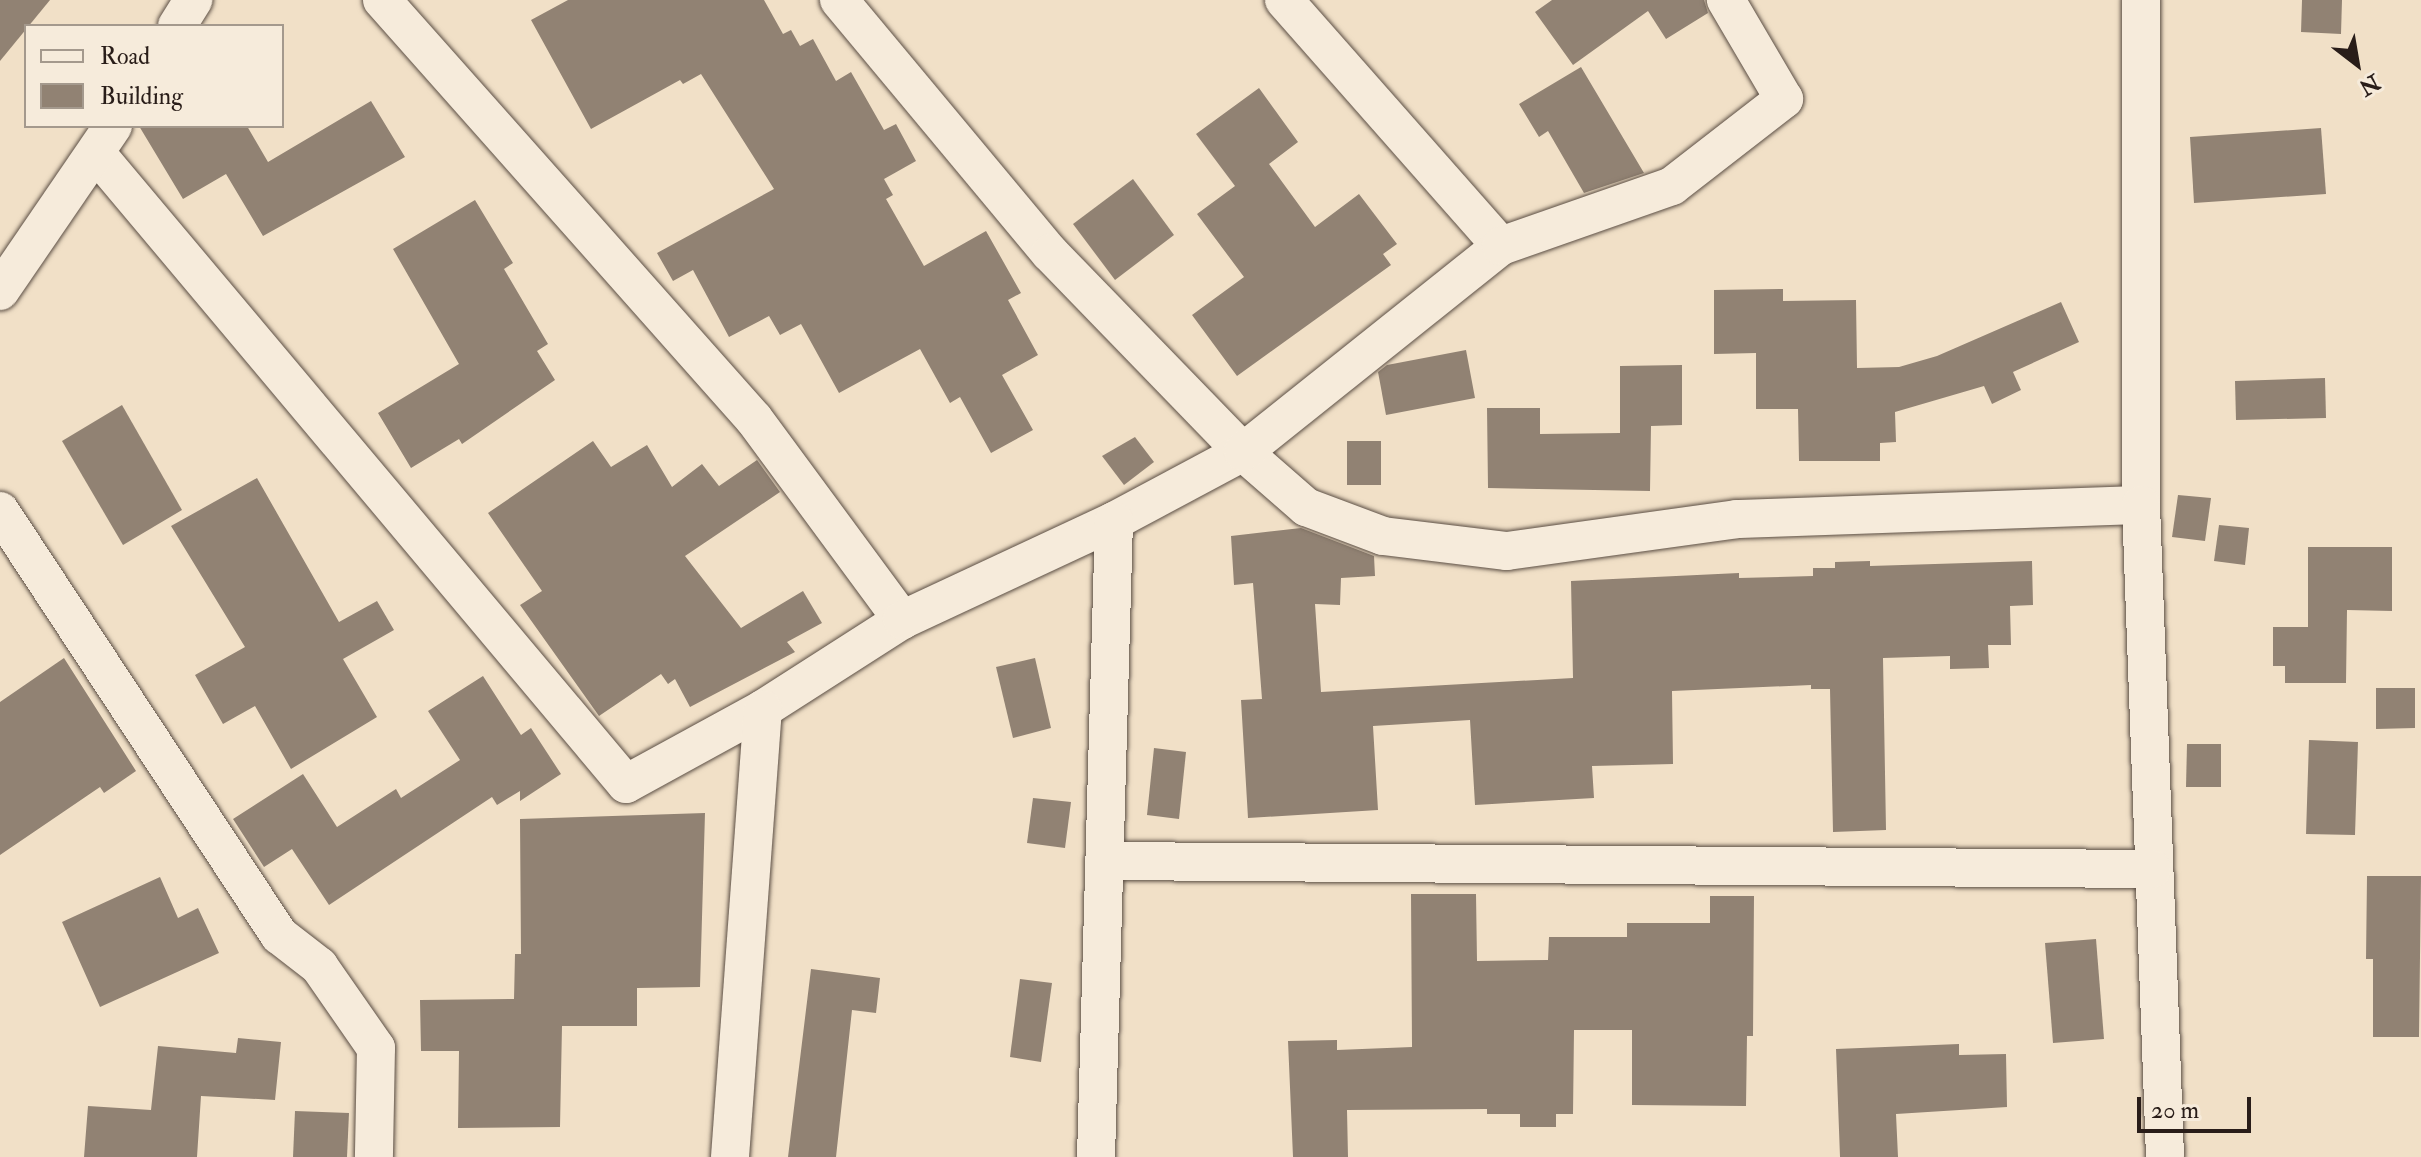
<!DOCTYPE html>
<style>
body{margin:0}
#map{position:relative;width:2421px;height:1157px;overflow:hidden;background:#f1e0c7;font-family:"IM FELL Double Pica",serif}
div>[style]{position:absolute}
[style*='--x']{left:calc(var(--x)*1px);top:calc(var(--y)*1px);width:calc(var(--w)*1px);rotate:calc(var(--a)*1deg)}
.building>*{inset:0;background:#918273}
.roads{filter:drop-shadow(0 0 2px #5b4e44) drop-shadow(0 0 2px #5b4e44)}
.street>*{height:38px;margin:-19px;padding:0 19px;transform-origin:19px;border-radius:19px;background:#f6ebdb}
span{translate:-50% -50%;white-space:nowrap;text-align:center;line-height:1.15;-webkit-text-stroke:7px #f6ebdb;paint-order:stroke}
.legend{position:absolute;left:24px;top:24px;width:260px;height:104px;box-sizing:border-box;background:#f6ebdb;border:2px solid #a4998d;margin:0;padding:10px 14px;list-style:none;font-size:24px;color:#291d19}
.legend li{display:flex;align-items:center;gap:16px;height:40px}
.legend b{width:40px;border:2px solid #a4998d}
.north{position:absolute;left:2317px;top:24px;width:80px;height:80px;-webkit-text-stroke:6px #f6ebdb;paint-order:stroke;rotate:149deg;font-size:22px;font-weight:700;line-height:32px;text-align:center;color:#291d19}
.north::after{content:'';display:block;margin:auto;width:28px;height:36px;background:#291d19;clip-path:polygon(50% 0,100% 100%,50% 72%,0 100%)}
.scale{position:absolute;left:2137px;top:1097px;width:114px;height:36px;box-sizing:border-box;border:4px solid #291d19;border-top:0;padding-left:10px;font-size:24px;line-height:28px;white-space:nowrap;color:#291d19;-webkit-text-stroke:6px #f6ebdb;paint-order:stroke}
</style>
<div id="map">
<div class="building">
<div style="clip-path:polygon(0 0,50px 0,0 61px)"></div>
<div style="clip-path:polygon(568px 0,764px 0,783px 34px,791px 30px,800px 46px,813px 39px,836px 81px,851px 72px,884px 130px,896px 124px,916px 161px,884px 179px,893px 195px,886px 199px,924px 266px,986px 231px,1021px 293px,1008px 300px,1038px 355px,1002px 375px,1033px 430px,991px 453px,960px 397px,950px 403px,920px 349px,839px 393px,801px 324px,780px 335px,769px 316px,729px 337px,693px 270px,673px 281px,657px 253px,774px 189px,701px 74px,683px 84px,680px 80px,591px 129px,531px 20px)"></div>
<div style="clip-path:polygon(1552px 0,1704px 0,1708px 13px,1666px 39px,1648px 11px,1573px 65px,1535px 12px)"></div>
<div style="clip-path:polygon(2302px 0,2342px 0,2341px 34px,2301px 32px)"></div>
<div style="clip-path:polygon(1581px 67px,1644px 173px,1584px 193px,1548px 131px,1539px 137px,1519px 104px)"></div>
<div style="clip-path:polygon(1259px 88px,1298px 142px,1269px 164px,1315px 227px,1359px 194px,1397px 244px,1383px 254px,1391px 265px,1237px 376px,1192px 315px,1244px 277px,1197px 214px,1235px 186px,1196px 134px)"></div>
<div style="clip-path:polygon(371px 101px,405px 157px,263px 236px,226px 174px,183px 199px,139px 126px,247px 126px,268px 162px)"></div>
<div style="clip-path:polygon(2321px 128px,2326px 194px,2194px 203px,2190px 137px)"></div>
<div style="clip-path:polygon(1133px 179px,1174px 235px,1115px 280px,1073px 224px)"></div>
<div style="clip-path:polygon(475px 200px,513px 263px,504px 269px,548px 344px,537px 351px,555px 380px,462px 444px,459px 439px,411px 468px,378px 413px,459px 364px,393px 249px)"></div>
<div style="clip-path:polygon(1783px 289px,1783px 301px,1856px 300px,1857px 368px,1899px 367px,1937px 356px,2061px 302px,2079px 342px,2013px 372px,2021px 390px,1992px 404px,1984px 386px,1895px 412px,1896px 442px,1880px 443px,1880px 461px,1799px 461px,1798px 409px,1756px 409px,1756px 353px,1714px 354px,1714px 290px)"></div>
<div style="clip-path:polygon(1466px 350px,1475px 398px,1386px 415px,1378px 372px,1387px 365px)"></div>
<div style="clip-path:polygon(1682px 365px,1682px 425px,1651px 426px,1650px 491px,1488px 488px,1487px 408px,1540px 408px,1540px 434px,1620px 433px,1620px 366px)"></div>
<div style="clip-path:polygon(2325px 378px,2326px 418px,2236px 420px,2235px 381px)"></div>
<div style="clip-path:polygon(122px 405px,182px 510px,123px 545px,62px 441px)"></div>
<div style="clip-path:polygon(1135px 437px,1154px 462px,1124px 485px,1102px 456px)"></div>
<div style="clip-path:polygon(593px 441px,611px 467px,647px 445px,672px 487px,702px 464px,719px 486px,757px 460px,780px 492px,685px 556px,741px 628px,803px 591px,822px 623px,787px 642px,795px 652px,690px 707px,675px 679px,668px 684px,661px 674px,599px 716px,520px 605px,542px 591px,488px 513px)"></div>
<div style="clip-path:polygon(1347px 441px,1381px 441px,1381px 485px,1347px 485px)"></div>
<div style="clip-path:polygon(257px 478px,339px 622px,377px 601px,394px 630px,343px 659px,377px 717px,291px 769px,255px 706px,223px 724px,195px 675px,245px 647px,171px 526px)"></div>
<div style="clip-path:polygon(2178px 495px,2211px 498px,2205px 541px,2172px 537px)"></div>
<div style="clip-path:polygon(2219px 525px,2249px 528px,2245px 565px,2214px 561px)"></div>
<div style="clip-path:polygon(1301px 528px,1374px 556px,1375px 576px,1341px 578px,1340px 605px,1315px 604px,1321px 692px,1573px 678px,1571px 581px,1739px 573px,1739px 578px,1813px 576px,1813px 568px,1835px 568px,1835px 562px,1870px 561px,1870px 566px,2032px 561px,2033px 605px,2010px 606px,2011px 645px,1988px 645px,1989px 668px,1950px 669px,1950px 656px,1883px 658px,1886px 830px,1833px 832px,1830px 689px,1811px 689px,1811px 685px,1672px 691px,1673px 764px,1592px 766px,1594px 798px,1475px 805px,1470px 720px,1373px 726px,1378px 810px,1248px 818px,1241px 700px,1262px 699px,1253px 583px,1234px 585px,1231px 536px)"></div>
<div style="clip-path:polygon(2308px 547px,2392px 547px,2392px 611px,2347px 610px,2346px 683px,2285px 683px,2285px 666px,2273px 666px,2273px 627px,2308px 627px)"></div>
<div style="clip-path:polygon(64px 658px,136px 771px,104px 793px,100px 787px,0 855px,0 702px)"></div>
<div style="clip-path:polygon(1035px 658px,1051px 728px,1013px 738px,996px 667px)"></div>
<div style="clip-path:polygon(483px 676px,521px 735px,531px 728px,561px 774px,520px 801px,520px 791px,497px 805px,492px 797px,329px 905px,292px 849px,264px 867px,233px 819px,303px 774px,337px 827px,396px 789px,401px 798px,460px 760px,428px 711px)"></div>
<div style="clip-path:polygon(2376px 688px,2415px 688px,2415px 728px,2376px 729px)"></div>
<div style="clip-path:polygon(2309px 740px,2358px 742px,2355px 835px,2306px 834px)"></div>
<div style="clip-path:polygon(2187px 744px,2221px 744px,2221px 787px,2186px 787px)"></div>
<div style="clip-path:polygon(1154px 748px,1186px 752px,1179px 819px,1147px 815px)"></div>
<div style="clip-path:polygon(1033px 798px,1071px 802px,1065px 848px,1027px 843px)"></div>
<div style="clip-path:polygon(705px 813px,700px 987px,637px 988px,637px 1026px,562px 1026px,560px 1127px,458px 1128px,459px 1051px,421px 1051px,420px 1000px,514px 999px,515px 954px,521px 954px,520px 819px)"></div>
<div style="clip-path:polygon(2367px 876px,2421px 876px,2419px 1037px,2373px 1037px,2373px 959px,2366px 959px)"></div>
<div style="clip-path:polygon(160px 877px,178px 918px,198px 908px,219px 953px,100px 1007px,62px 922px)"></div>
<div style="clip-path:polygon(1411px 894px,1476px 894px,1477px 961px,1548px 960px,1549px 937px,1627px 937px,1627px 923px,1710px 923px,1710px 896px,1754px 896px,1753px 1036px,1747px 1036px,1746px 1106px,1632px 1105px,1632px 1030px,1574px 1030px,1573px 1114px,1556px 1114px,1556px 1127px,1520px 1127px,1520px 1114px,1487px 1114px,1487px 1109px,1347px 1110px,1348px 1157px,1293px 1157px,1288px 1041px,1337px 1040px,1337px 1050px,1412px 1047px)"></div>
<div style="clip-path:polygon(2096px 939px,2104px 1039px,2053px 1043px,2045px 943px)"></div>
<div style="clip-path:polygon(811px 969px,880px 978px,876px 1013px,852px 1010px,836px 1157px,788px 1157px)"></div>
<div style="clip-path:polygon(1020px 979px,1052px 983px,1041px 1062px,1010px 1057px)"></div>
<div style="clip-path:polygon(238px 1038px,281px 1042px,275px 1100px,201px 1096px,197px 1157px,84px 1157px,88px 1106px,151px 1110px,158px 1046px,236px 1053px)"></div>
<div style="clip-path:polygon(1959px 1044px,1959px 1055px,2006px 1054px,2007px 1107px,1896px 1114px,1898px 1157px,1840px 1157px,1836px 1049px)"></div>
<div style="clip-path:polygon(295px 1111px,349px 1113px,347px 1157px,293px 1157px)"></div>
</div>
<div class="roads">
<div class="street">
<div style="--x:382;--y:0;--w:560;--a:48.4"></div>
<div style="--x:754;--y:419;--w:250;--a:53.6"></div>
<div style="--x:839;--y:0;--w:329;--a:50.2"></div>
<div style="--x:1050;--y:253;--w:277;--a:45.9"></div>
<div style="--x:1243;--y:452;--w:84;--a:41.1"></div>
<div style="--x:1306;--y:507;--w:82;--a:20.6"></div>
<div style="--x:1383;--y:536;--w:125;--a:6.9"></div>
<div style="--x:1507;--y:551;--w:232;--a:-7.9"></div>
<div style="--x:1737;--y:519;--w:404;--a:-2"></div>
<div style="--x:1284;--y:0;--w:328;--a:48.6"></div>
<div style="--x:2141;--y:0;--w:505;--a:90"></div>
<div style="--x:2141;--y:505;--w:652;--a:87.89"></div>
<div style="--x:177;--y:26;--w:31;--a:-58"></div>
<div style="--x:96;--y:153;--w:824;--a:49.97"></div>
<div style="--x:626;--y:784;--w:156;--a:-28.7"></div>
<div style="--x:763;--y:709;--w:165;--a:-32.6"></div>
<div style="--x:902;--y:620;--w:234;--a:-25"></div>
<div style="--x:1114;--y:521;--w:146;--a:-28.1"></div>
<div style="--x:1243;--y:452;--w:330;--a:-38.6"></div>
<div style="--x:1501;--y:246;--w:181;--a:-19.3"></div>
<div style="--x:1672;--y:186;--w:142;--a:-37.8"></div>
<div style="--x:1784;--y:99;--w:115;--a:-120.4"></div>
<div style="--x:0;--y:291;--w:200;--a:-55.6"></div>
<div style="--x:0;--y:511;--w:508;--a:56.65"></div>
<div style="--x:279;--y:935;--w:51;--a:37.8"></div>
<div style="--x:319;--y:966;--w:100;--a:55.2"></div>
<div style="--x:376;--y:1048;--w:109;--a:91.1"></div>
<div style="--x:1108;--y:861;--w:1044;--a:0.44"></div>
<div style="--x:730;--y:1157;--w:449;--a:-85.8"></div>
<div style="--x:1096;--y:1157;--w:636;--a:-88.38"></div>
</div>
</div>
<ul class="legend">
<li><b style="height:10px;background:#f6ebdb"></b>Road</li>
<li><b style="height:22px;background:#918273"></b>Building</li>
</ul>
<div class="north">N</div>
<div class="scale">20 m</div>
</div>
